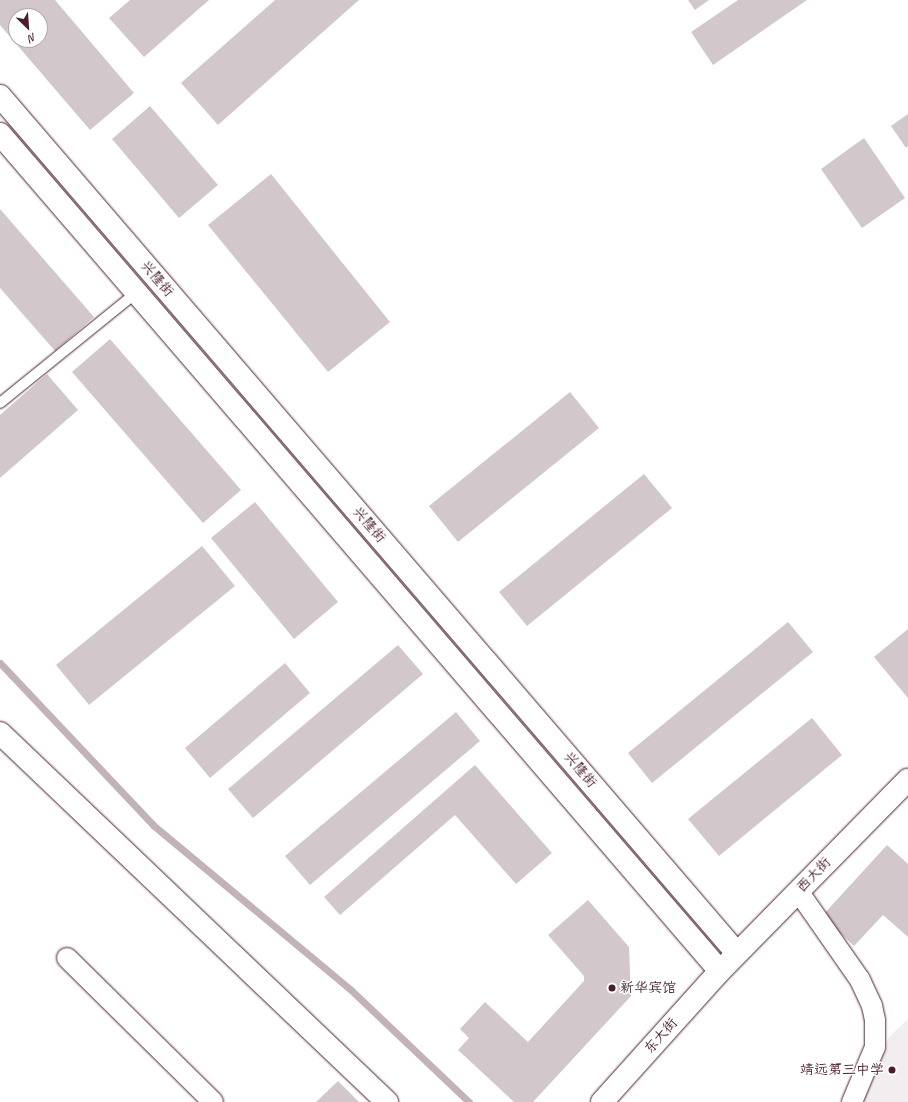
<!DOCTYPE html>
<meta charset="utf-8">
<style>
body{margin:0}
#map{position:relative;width:908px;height:1102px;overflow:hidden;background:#fff;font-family:Caveat,"LXGW WenKai TC",sans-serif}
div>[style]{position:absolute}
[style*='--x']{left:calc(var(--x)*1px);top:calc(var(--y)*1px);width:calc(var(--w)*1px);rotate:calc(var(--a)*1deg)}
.built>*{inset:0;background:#f2eeef}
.stream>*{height:7px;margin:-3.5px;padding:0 3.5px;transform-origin:3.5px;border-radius:3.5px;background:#c1b3b6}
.building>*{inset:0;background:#d2c7cb}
.roads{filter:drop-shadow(0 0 1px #4a1f2b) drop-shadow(0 0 1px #4a1f2b)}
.lane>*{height:10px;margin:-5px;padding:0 5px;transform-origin:5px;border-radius:5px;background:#fff}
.street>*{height:20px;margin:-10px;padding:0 10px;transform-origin:10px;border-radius:10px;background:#fff}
.secondary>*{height:22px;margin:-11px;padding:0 11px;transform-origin:11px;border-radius:11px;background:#fff}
.dots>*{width:11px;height:11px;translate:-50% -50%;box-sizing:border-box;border:2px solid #fff;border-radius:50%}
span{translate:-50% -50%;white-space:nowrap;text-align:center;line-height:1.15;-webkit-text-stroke:3px #fff;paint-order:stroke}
.street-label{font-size:14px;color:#4a1f2b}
.poi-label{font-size:14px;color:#4a1f2b}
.left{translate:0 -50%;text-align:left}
.right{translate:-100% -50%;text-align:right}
.north{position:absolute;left:8px;top:8px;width:40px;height:40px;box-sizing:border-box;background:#fff;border:1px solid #b7a5aa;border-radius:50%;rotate:155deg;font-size:11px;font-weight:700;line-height:16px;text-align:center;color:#4a1f2b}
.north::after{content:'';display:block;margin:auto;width:14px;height:18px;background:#4a1f2b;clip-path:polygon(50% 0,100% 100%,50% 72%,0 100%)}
</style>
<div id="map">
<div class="built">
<div style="clip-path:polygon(908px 1019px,908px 1102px,862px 1102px,889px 1037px)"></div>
</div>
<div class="stream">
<div style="--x:0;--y:663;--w:223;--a:46.6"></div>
<div style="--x:153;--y:825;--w:258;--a:39.8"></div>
<div style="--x:351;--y:990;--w:163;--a:43.5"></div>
</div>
<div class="building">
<div style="clip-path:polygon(evenodd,0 0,55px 0,134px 93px,90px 130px,0 25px,0 0,16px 16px,40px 16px,40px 40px,16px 40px,16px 16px)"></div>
<div style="clip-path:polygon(130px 0,209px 0,144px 57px,109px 18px)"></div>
<div style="clip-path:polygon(275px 0,359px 0,218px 125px,181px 83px)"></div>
<div style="clip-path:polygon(688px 0,709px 0,695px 10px)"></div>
<div style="clip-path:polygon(738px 0,807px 0,713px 65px,691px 32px)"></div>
<div style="clip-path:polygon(150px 106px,218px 185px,179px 218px,112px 139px)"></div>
<div style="clip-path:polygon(908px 114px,908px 146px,906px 148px,891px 126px)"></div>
<div style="clip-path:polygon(864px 138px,905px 198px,862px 228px,821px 169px)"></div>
<div style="clip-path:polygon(271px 174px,390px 322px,328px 372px,208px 225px)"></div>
<div style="clip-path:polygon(0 209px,94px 317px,55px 351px,0 288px)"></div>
<div style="clip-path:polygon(110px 339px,241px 490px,203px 523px,72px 372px)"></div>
<div style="clip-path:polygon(47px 374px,78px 410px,0 478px,0 415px)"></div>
<div style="clip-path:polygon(570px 392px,599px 428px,458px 542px,429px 506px)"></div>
<div style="clip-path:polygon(644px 474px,672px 508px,527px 626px,499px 592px)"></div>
<div style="clip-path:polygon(255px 502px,338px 602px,294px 639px,211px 538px)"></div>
<div style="clip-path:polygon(202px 546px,235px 586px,89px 705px,56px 665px)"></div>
<div style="clip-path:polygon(788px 622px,813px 652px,652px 783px,628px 753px)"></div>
<div style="clip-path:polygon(908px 629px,908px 698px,874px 657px)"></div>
<div style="clip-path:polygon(398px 645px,423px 674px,253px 818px,228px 789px)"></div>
<div style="clip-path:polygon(285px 663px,310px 693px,210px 778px,185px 748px)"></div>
<div style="clip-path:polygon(456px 712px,480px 741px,310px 885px,285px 856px)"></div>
<div style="clip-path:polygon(812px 718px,842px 755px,719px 856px,688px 819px)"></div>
<div style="clip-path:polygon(475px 765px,552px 853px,516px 884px,455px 815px,340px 915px,324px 897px)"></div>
<div style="clip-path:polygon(887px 845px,908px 864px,908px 937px,883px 915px,854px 946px,822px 916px)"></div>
<div style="clip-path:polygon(588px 900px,629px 947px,631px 996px,533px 1102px,514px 1102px,458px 1050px,469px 1038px,460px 1029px,485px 1002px,528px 1042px,584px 981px,584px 976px,548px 935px)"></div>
<div style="clip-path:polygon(338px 1081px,359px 1102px,316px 1102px)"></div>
</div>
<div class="roads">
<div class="lane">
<div style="--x:0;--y:403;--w:176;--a:-39"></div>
</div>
<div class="street">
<div style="--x:798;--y:891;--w:108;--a:55.1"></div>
<div style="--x:860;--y:980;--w:29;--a:65"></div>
<div style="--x:872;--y:1006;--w:14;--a:78"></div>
<div style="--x:875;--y:1020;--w:27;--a:90"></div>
<div style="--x:875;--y:1047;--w:60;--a:112.7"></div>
<div style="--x:67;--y:958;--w:205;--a:44.6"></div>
</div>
<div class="secondary">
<div style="--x:0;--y:96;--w:1130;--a:49.31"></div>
<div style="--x:0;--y:134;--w:1104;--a:49.3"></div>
<div style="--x:0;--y:733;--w:535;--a:43.64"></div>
<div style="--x:602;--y:1102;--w:176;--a:-48"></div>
<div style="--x:720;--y:971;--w:268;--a:-45.5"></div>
</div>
</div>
<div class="dots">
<div style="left:612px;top:988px;background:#4a1f2b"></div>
<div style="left:892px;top:1070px;background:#4a1f2b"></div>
</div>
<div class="street-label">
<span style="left:157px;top:279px;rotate:49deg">兴隆街</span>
<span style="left:369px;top:525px;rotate:49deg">兴隆街</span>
<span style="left:580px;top:770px;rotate:49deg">兴隆街</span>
<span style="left:814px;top:875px;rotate:-46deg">西大街</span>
<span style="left:661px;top:1036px;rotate:-48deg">东大街</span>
</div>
<div class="poi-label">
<span class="left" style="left:620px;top:988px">新华宾馆</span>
<span class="right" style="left:884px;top:1070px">靖远第三中学</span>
</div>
<div class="north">N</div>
</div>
